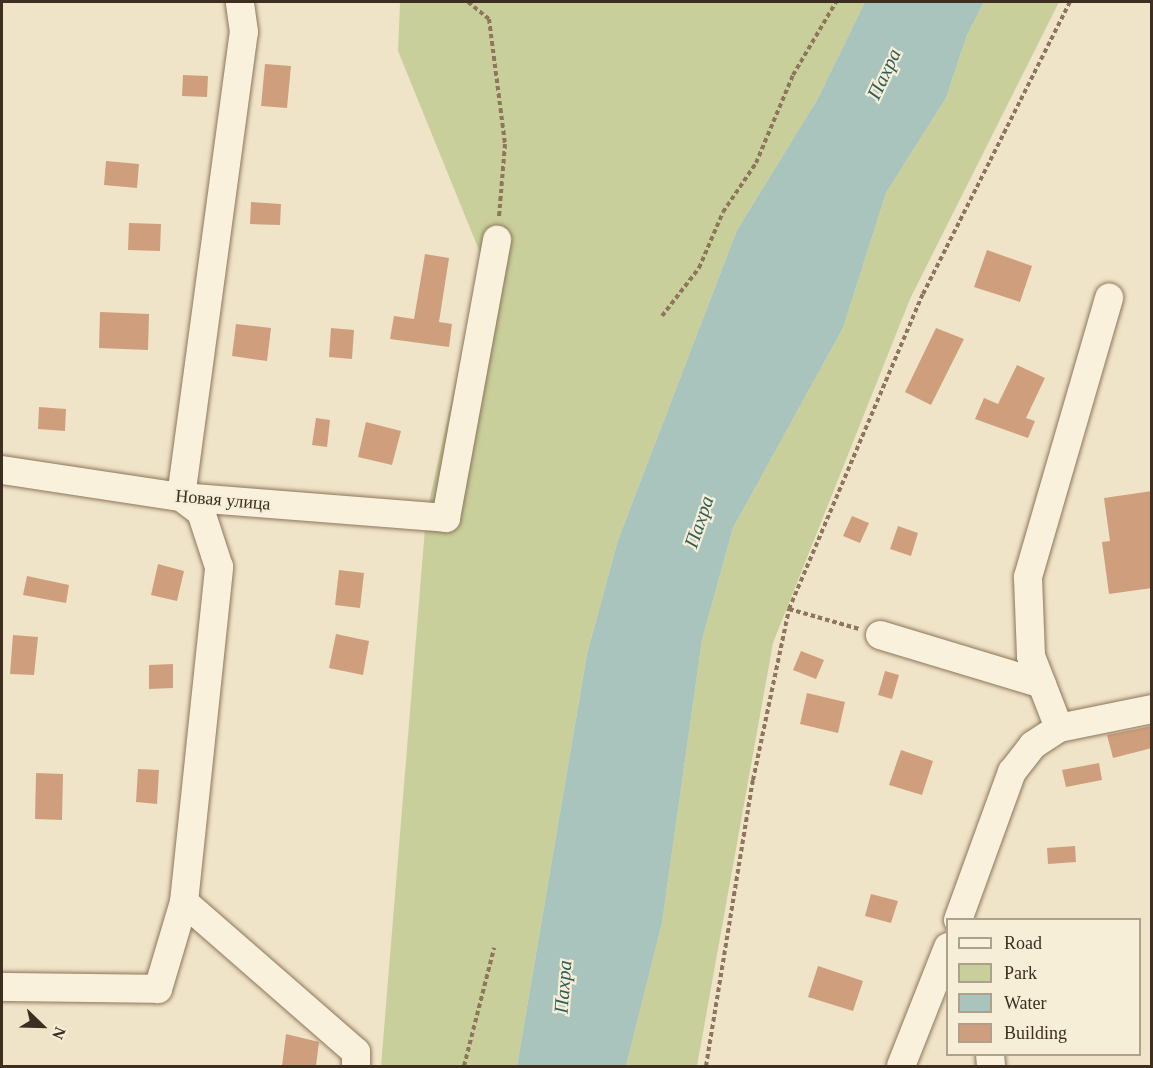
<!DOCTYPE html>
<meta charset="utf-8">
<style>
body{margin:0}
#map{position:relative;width:1153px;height:1068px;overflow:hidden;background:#f0e4c8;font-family:Georgia,serif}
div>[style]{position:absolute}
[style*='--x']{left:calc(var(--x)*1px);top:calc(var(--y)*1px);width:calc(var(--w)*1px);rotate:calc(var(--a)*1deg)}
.green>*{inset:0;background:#c9cf9b}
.water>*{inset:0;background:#a9c4bc}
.building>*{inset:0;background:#cf9f7d}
.path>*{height:4px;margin-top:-2px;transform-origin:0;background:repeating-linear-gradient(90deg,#8d765c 0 4.5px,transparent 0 7.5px)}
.roads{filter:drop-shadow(0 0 2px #8d765c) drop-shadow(0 0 2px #8d765c)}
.minor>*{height:28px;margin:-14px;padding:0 14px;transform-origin:14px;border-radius:14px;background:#faf1dc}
span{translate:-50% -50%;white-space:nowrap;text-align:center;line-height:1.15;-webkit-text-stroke:4.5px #f7eed8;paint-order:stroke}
.street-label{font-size:18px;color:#3d2e20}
.water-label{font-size:20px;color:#2f5d5a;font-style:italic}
.frame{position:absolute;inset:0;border:3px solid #3d2e20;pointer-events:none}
.legend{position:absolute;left:946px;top:918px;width:195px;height:138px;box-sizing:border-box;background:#f7eed8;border:2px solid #ada18e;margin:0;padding:8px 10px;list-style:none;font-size:18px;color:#3d2e20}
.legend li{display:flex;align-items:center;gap:12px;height:30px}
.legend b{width:30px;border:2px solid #ada18e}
.north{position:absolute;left:12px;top:996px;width:60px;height:60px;-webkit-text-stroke:4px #f7eed8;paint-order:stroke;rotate:113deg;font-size:16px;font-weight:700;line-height:24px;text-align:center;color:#3d2e20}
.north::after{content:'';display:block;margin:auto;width:21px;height:27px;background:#3d2e20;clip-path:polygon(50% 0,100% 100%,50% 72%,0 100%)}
</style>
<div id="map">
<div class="green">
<div style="clip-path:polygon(400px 2px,865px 2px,817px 100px,737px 230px,618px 540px,587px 654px,517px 1066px,381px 1066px,426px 516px,483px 260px,398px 51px)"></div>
<div style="clip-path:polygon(984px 2px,1059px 2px,910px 299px,773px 643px,697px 1066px,626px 1066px,662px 923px,702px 640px,733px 528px,843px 328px,886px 193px,946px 98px,967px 35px)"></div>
</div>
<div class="water">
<div style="clip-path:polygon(865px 2px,984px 2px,967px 35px,946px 98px,886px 193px,843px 328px,733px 528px,702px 640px,662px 923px,626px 1066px,517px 1066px,587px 654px,618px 540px,737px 230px,817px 100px)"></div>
</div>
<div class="building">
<div style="clip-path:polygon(265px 64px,291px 66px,287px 108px,261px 106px)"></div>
<div style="clip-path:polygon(183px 75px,208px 76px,207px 97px,182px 96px)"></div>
<div style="clip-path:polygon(106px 161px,139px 164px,137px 188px,104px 185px)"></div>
<div style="clip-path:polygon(251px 202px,281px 204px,280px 225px,250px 224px)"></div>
<div style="clip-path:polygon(129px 223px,161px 224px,160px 251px,128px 250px)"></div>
<div style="clip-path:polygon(987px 250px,1032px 266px,1020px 302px,974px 287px)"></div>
<div style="clip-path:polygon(425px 254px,449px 258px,439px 322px,452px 324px,449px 347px,390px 339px,394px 316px,414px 319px)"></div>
<div style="clip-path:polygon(100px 312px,149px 314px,148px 350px,99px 348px)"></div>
<div style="clip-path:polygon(236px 324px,271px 328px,267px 361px,232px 356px)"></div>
<div style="clip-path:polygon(331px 328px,354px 330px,352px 359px,329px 357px)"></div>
<div style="clip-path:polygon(936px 328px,964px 339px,931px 405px,905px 392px)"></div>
<div style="clip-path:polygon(1017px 365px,1045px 378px,1026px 418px,1035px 421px,1028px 438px,975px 419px,984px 398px,998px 404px)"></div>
<div style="clip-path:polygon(39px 407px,66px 409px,65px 431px,38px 429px)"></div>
<div style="clip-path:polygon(316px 418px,330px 420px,327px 447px,312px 445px)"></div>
<div style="clip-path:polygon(366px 422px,401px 431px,392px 465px,358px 457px)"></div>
<div style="clip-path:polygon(1152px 491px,1152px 588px,1109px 594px,1102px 542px,1110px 541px,1104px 498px)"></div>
<div style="clip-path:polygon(852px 516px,869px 523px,860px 543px,843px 536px)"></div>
<div style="clip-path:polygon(898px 526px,918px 533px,911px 556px,890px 549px)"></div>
<div style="clip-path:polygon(158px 564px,184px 571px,177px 601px,151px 595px)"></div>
<div style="clip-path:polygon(339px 570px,364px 573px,360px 608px,335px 605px)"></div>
<div style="clip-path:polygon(27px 576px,69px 585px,66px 603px,23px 595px)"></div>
<div style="clip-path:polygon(336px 634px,369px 641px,363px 675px,329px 668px)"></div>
<div style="clip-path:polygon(13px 635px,38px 637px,34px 675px,10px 674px)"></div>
<div style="clip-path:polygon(801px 651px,824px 660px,816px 679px,793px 670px)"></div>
<div style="clip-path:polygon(173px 664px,173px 688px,149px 689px,149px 665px)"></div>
<div style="clip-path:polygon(885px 671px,899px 675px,892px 699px,878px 695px)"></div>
<div style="clip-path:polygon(807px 693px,845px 702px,838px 733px,800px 724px)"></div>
<div style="clip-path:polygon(1152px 726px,1152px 748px,1113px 758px,1107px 735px)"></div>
<div style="clip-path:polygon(901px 750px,933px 761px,922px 795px,889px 785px)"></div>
<div style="clip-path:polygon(1099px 763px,1102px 780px,1066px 787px,1062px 770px)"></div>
<div style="clip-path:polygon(138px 769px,159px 770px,157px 804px,136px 802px)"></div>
<div style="clip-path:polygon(36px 773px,63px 774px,62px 820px,35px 819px)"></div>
<div style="clip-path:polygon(1075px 846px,1076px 862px,1048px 864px,1047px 848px)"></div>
<div style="clip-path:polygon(871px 894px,898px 901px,891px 923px,865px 916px)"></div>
<div style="clip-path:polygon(818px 966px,863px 981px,853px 1011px,808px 997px)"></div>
<div style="clip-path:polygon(286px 1034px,319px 1042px,316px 1066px,282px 1066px)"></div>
</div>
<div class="path">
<div style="--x:468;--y:2;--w:27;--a:39"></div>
<div style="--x:489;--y:19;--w:126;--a:82.7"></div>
<div style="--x:505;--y:144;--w:73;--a:94.7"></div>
<div style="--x:662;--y:316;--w:61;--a:-52.4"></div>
<div style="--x:699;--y:268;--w:61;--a:-66.8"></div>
<div style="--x:723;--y:212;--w:59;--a:-56"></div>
<div style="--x:756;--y:163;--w:95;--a:-67.2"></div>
<div style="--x:793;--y:75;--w:85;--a:-59.5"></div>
<div style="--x:789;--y:609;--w:73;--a:15.9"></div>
<div style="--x:464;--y:1066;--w:122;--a:-75.7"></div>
<div style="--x:706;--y:1066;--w:290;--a:-80.7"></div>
<div style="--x:753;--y:780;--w:175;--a:-78.1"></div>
<div style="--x:789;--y:609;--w:342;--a:-67"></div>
<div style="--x:923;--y:294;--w:327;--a:-63.3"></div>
</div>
<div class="roads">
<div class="minor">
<div style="--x:2;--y:470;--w:181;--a:8.6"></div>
<div style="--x:181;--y:497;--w:266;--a:4.5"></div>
<div style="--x:446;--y:518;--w:283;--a:-79.6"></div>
<div style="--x:880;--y:635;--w:169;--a:16.8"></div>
<div style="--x:1059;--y:728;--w:77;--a:-111.3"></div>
<div style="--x:1031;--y:656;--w:79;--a:-92.2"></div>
<div style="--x:1028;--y:577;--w:291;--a:-73.8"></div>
<div style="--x:184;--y:902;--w:228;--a:41.1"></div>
<div style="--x:356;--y:1052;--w:14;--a:90"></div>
<div style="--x:958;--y:920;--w:158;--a:-70"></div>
<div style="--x:1012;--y:772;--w:34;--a:-52"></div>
<div style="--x:1033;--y:745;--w:31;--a:-33"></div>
<div style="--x:1059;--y:728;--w:95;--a:-11.5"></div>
<div style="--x:2;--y:987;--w:156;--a:0.7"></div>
<div style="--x:158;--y:989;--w:91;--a:-73.4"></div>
<div style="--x:184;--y:902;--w:337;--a:-84"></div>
<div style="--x:219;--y:567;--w:58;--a:-108.1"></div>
<div style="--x:201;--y:512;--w:25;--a:-143"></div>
<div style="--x:181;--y:497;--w:469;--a:-82.3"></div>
<div style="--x:244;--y:32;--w:30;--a:-98"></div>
<div style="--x:990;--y:1054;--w:12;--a:85"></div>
<div style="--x:901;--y:1066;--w:128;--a:-68.4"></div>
</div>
</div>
<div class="street-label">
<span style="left:223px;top:500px;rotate:5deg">Новая улица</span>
</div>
<div class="water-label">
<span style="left:884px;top:74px;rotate:-65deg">Пахра</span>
<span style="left:699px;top:522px;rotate:-71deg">Пахра</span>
<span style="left:563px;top:987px;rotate:-86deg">Пахра</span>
</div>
<div class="frame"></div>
<ul class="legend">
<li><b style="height:8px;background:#faf1dc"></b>Road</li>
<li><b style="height:16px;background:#c9cf9b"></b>Park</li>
<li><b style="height:16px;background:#a9c4bc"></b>Water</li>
<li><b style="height:16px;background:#cf9f7d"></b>Building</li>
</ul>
<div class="north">N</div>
</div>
